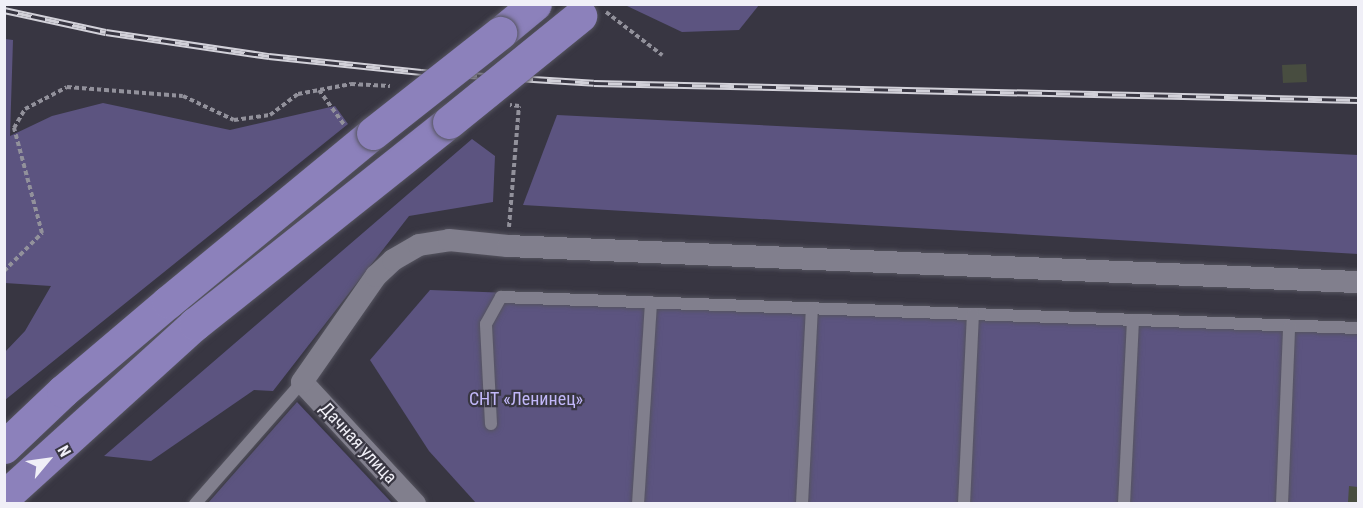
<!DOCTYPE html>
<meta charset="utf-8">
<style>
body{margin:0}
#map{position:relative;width:1363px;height:508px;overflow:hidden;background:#383642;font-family:"Roboto Condensed",sans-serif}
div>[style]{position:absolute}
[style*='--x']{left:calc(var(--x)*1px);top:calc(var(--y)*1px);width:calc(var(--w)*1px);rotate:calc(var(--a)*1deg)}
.green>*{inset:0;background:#5c5480}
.building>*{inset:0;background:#484d40}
.path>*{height:4px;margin-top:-2px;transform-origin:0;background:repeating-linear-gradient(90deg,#92919b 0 4.5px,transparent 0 7.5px)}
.roads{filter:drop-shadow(0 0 2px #55545f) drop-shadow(0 0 2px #55545f)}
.lane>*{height:12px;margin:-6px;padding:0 6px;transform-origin:6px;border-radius:6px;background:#817f8d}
.street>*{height:22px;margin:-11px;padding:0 11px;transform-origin:11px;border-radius:11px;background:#817f8d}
.primary>*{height:33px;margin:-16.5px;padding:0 16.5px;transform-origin:16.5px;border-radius:16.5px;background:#8c81bb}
.rail>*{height:7px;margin-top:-3.5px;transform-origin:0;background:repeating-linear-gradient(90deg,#383642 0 14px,#d2d1d9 0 28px);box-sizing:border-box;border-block:2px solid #d2d1d9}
.bridges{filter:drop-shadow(0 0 2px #55545f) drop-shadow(0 0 2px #55545f)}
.primary-bridge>*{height:33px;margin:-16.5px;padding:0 16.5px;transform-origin:16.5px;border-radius:16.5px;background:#8c81bb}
span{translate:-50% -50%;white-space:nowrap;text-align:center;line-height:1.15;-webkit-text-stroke:4.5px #383642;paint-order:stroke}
.park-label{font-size:18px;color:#c2b8f9}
.street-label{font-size:18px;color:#f0eff7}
.frame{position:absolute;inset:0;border:6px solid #f0eff7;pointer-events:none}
.north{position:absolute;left:18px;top:430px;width:60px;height:60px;-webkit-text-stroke:4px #383642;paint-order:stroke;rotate:61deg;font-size:16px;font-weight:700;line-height:24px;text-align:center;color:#f0eff7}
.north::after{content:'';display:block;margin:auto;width:21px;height:27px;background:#f0eff7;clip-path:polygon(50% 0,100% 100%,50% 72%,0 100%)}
</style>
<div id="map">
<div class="green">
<div style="clip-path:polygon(625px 5px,759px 4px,759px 5px,739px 30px,682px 32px)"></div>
<div style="clip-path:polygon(5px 39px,13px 40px,10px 136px,52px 116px,103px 103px,230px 130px,335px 106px,348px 124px,5px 400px,5px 352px,25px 331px,51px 286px,5px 283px)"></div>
<div style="clip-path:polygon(557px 115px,1358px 155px,1358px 254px,523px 205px)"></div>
<div style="clip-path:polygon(472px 139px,495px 156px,493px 202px,409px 216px,273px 391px,254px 390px,151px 461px,104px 456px)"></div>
<div style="clip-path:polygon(430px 290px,1358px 324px,1358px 503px,476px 503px,429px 451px,370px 360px)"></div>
<div style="clip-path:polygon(297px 402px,392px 503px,208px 503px)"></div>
</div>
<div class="building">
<div style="clip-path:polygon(1306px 64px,1307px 82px,1283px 83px,1282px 65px)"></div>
<div style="clip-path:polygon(1349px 486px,1358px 487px,1358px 503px,1348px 502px)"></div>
</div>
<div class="path">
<div style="--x:606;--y:12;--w:71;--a:37.5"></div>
<div style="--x:319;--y:90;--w:44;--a:54.2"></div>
<div style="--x:509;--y:227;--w:121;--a:-85.3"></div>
<div style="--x:519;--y:106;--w:9;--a:-174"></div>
<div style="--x:4;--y:271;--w:54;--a:-45"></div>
<div style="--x:42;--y:233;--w:109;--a:-104.9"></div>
<div style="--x:14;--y:128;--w:22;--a:-60"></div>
<div style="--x:25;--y:109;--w:47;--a:-27.6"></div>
<div style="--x:67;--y:87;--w:116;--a:4.4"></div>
<div style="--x:183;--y:96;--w:56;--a:25.2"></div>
<div style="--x:234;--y:120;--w:36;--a:-8"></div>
<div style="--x:270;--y:115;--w:35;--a:-37"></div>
<div style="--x:298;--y:94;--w:54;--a:-10.7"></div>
<div style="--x:351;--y:84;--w:39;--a:3"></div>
</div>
<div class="roads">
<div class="lane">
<div style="--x:491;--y:424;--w:100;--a:-92.9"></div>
<div style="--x:486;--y:324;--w:31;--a:-61"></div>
<div style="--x:501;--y:297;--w:858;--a:2.07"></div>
<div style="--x:195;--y:504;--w:162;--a:-48.7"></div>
<div style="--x:638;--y:504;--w:202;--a:-86.3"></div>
<div style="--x:802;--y:504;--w:196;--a:-87.1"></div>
<div style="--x:964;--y:504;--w:190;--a:-87.3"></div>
<div style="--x:1124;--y:504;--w:184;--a:-87.2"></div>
<div style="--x:1282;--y:504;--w:178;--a:-87.7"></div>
</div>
<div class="street">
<div style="--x:415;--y:504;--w:166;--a:-132.8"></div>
<div style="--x:302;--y:382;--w:129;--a:-55.1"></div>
<div style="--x:376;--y:276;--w:23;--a:-43"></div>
<div style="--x:393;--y:260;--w:30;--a:-30"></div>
<div style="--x:419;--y:245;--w:30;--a:-9"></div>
<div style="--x:449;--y:240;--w:59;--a:5.8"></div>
<div style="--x:508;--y:246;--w:851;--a:2.43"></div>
</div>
<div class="primary">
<div style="--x:500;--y:33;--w:45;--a:-39.6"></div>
<div style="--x:4;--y:447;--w:81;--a:-43.5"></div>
<div style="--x:63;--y:391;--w:138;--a:-40.3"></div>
<div style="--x:168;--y:302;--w:266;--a:-39.5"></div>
<div style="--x:4;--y:497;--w:258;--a:-42.2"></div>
<div style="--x:195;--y:324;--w:325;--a:-38.5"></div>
</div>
</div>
<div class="rail">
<div style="--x:4;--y:10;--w:104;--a:12.2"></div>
<div style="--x:106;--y:32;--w:165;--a:8.4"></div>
<div style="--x:269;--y:56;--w:153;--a:6"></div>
<div style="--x:421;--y:72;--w:173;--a:3.6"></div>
<div style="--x:594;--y:83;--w:764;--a:1.27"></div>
</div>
<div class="bridges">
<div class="primary-bridge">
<div style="--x:449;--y:122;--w:169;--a:-39"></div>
<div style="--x:373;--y:133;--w:162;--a:-38.2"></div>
</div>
</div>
<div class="park-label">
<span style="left:526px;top:399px">СНТ «Ленинец»</span>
</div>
<div class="street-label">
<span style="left:358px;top:443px;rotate:47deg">Дачная улица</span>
</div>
<div class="frame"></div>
<div class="north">N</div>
</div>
